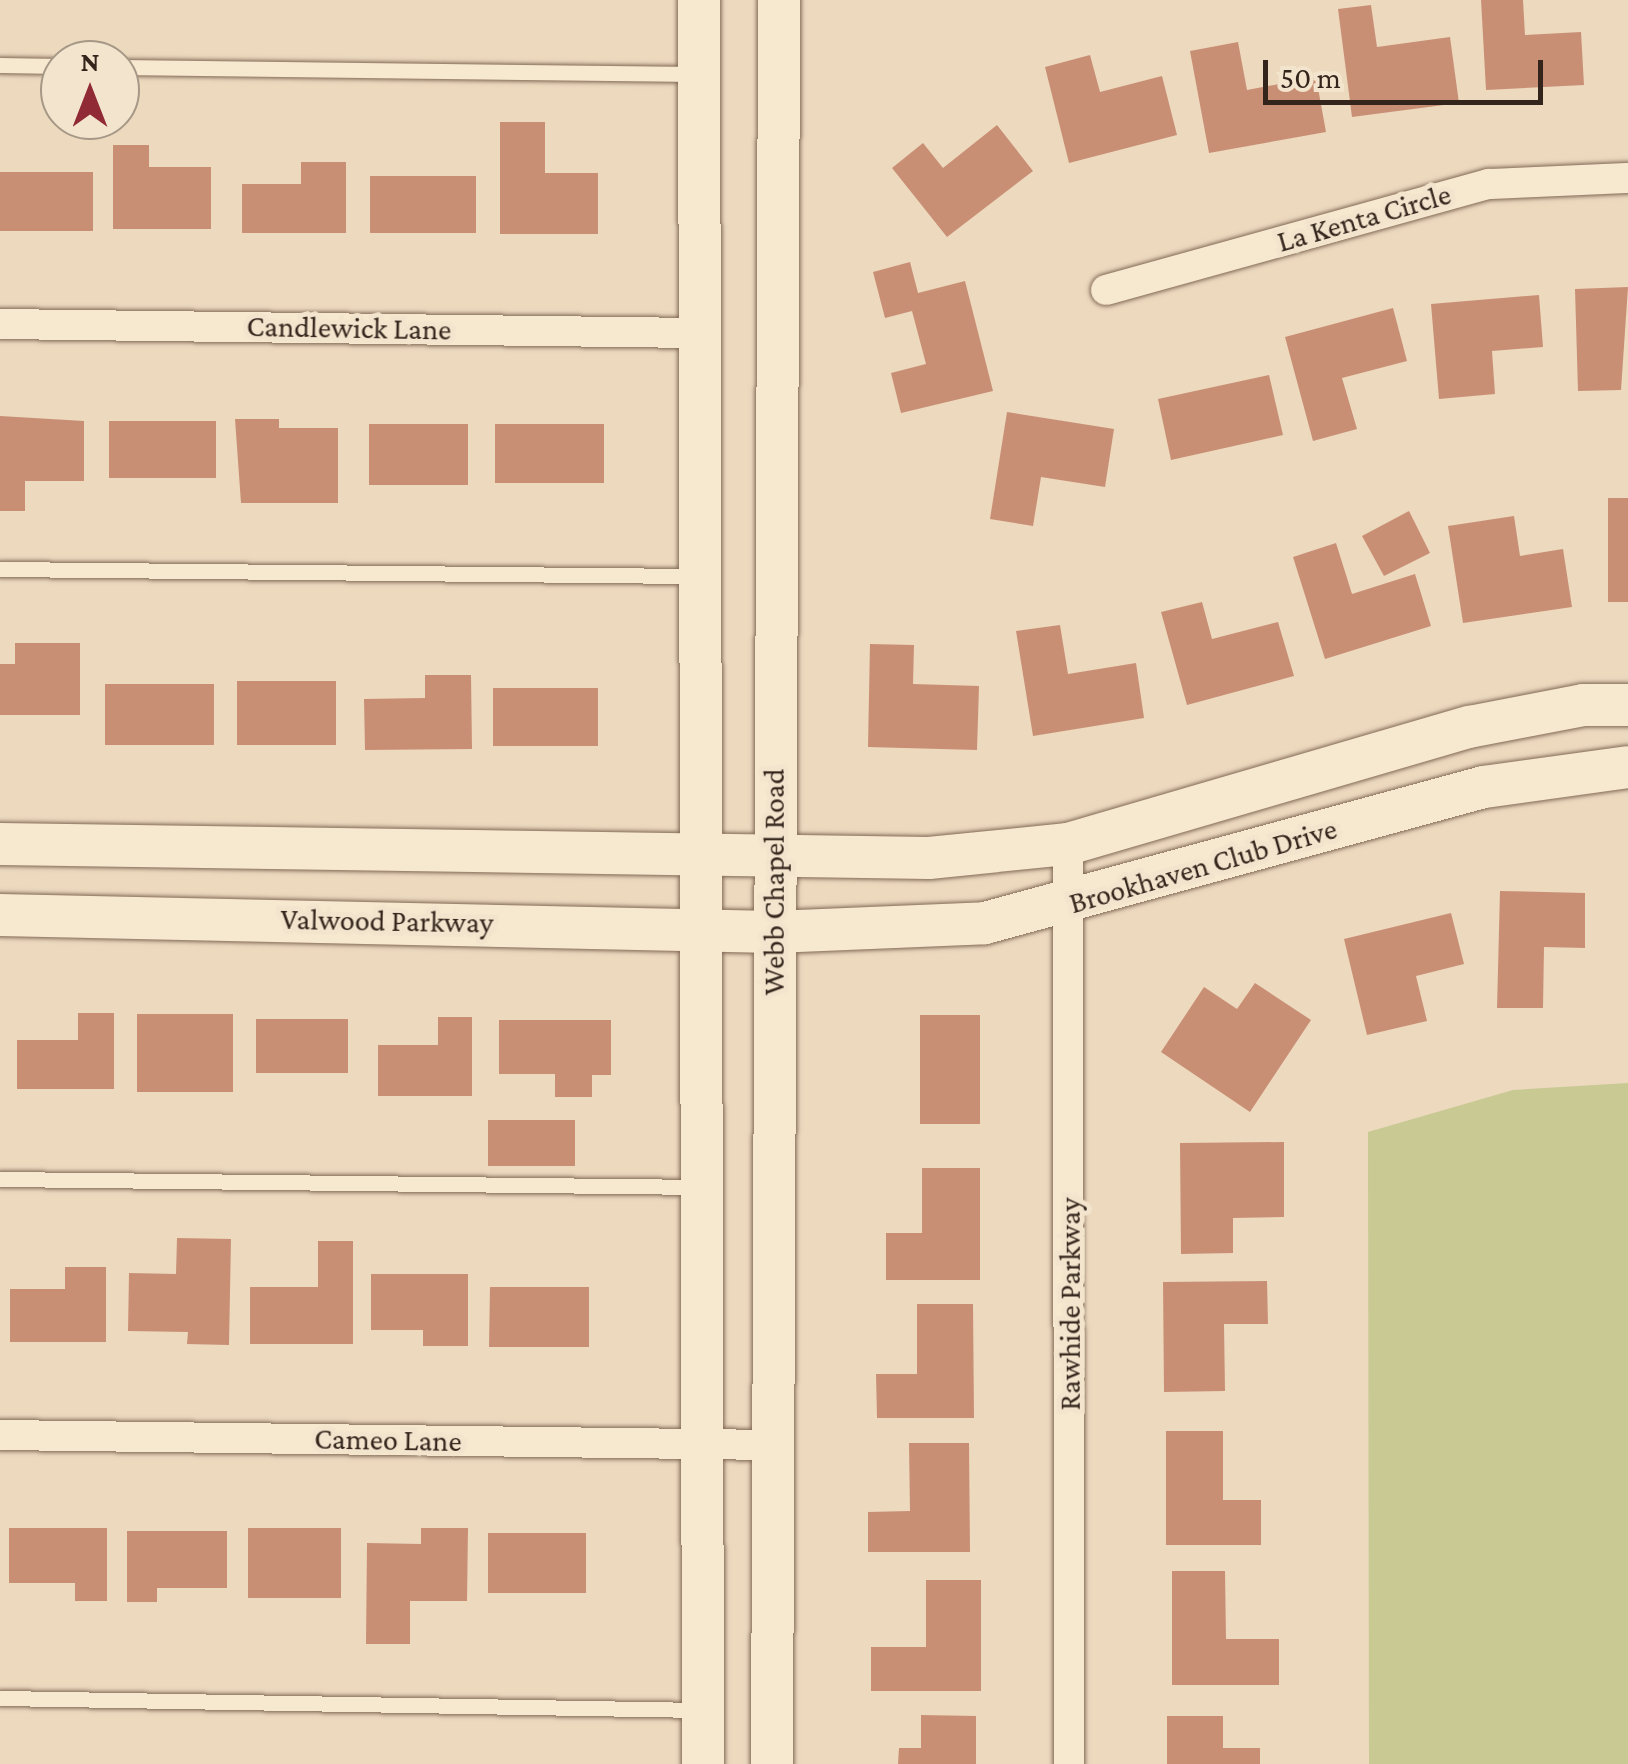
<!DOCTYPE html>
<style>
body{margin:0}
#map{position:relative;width:1628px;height:1764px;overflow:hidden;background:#ecd9be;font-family:"Crimson Pro",serif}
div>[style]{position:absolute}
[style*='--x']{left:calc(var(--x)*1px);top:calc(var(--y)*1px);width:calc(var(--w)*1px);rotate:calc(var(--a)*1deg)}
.green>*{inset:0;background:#c8c993}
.building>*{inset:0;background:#c98f75}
.roads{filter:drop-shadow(0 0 2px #836a58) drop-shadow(0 0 2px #836a58)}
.service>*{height:15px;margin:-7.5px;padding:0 7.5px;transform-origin:7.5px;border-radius:7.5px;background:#f7e8d0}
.minor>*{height:30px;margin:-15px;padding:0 15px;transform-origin:15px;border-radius:15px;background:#f7e8d0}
.secondary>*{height:42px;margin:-21px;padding:0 21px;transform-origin:21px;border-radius:21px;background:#f7e8d0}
span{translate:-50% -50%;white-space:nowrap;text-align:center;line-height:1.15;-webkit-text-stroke:10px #f3e5cd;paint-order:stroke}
.street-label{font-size:30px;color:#33251c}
.north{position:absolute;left:40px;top:40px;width:100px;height:100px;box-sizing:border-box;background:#f3e5cd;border:2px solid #a69886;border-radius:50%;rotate:0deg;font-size:28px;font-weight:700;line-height:40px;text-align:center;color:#33251c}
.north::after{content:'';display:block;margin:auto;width:35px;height:45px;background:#902a35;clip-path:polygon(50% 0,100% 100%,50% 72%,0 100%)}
.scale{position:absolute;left:1263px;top:60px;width:280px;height:45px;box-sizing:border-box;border:5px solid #33251c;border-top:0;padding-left:12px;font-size:30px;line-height:35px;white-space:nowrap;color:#33251c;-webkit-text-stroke:8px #f3e5cd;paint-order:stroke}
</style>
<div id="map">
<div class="green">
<div style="clip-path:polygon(1628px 1083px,1628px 1764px,1369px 1764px,1368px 1132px,1513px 1090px)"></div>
</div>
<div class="building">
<div style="clip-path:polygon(1481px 0,1523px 0,1525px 35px,1581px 32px,1584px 85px,1486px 90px)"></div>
<div style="clip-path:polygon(1371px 5px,1377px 47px,1450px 37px,1459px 103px,1352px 117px,1338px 9px)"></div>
<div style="clip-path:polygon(1238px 42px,1247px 90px,1316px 77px,1326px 132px,1209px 153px,1190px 51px)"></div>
<div style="clip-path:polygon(1090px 55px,1100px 92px,1162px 76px,1177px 135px,1069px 163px,1045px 67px)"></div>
<div style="clip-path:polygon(500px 122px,545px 122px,545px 173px,598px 173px,598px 234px,500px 234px)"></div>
<div style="clip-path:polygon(997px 125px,1033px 171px,947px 237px,892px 168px,923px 143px,943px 168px)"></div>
<div style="clip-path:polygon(113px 145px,149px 145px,149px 167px,211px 167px,211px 229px,113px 229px)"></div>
<div style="clip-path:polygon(301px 162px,346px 162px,346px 233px,242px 233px,242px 184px,301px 184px)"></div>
<div style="clip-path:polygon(0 172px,93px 172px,93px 231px,0 231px)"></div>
<div style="clip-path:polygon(370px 176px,476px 176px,476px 233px,370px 233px)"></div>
<div style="clip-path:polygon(910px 262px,918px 293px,965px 281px,993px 391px,901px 413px,891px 373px,926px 364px,912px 311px,885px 318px,873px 272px)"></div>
<div style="clip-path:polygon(1628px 287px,1621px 390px,1578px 391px,1575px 289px)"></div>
<div style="clip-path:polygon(1539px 295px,1543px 347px,1492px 351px,1495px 394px,1439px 399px,1431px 304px)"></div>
<div style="clip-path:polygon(1393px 308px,1407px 361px,1342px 378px,1357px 429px,1313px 441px,1285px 337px)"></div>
<div style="clip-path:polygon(1269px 375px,1283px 435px,1171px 460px,1158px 399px)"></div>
<div style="clip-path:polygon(1007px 412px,1114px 429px,1105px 487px,1041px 477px,1033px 526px,990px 519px)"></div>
<div style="clip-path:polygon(0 416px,84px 421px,84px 481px,25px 481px,25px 511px,0 511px)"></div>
<div style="clip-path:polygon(235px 419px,279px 419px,279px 428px,338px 428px,338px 503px,241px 503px)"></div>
<div style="clip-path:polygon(109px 421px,216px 421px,216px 478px,109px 478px)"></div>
<div style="clip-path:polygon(369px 424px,468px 424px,468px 485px,369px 485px)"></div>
<div style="clip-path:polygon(495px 424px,604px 424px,604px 483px,495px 483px)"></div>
<div style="clip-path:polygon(1608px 498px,1628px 498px,1628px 602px,1608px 602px)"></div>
<div style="clip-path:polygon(1409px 511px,1430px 553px,1384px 576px,1362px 536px)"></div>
<div style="clip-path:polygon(1514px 516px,1520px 556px,1563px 549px,1572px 607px,1463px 623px,1448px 526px)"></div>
<div style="clip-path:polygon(1336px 543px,1352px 594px,1415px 574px,1431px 626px,1325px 659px,1293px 557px)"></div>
<div style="clip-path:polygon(1202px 602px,1212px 639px,1278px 622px,1294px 676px,1187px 705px,1161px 612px)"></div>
<div style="clip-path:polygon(1060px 625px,1068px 674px,1136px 663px,1144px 718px,1033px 736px,1016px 631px)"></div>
<div style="clip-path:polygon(15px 643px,80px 643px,80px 715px,0 715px,0 664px,15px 664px)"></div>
<div style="clip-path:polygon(870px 644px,914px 645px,913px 684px,979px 686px,977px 750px,868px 747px)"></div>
<div style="clip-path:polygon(425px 675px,471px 675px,472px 749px,365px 750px,364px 699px,425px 698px)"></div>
<div style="clip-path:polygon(237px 681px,336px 681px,336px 745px,237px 745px)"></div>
<div style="clip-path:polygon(105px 684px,214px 684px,214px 745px,105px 745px)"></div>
<div style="clip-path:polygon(493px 688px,598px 688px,598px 746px,493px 746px)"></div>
<div style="clip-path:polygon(1500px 891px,1585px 893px,1585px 948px,1544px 947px,1543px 1008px,1497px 1008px)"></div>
<div style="clip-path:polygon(1451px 913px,1464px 964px,1416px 976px,1427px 1021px,1367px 1035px,1344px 939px)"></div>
<div style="clip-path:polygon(1255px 983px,1311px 1020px,1250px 1112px,1161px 1052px,1204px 987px,1237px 1009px)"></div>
<div style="clip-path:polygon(78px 1013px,114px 1013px,114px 1089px,17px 1089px,17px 1040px,78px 1040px)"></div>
<div style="clip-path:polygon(137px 1014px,233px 1014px,233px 1092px,137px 1092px)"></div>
<div style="clip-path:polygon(920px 1015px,980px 1015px,980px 1124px,920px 1124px)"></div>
<div style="clip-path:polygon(438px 1017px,472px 1017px,472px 1096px,378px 1096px,378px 1045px,438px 1045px)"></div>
<div style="clip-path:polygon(256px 1019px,348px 1019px,348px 1073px,256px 1073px)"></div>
<div style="clip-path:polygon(499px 1020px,611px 1020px,611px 1075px,592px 1075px,592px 1097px,555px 1097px,555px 1074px,499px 1074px)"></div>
<div style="clip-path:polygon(488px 1120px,575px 1120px,575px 1166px,488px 1166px)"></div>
<div style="clip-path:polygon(1284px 1142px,1284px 1217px,1233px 1218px,1233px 1253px,1181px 1254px,1180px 1143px)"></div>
<div style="clip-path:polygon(922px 1168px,980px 1168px,980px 1280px,886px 1280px,886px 1233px,922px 1233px)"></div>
<div style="clip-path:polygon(177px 1238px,231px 1239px,229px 1345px,187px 1344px,188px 1332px,128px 1331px,129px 1273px,176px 1274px)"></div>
<div style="clip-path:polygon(318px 1241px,353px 1241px,353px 1344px,250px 1344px,250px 1287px,318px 1287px)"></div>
<div style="clip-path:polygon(65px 1267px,106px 1267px,106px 1342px,10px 1342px,10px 1289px,65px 1289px)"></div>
<div style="clip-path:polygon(371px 1274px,468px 1274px,468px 1346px,423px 1346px,423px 1330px,371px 1330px)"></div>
<div style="clip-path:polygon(1267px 1281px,1268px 1324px,1224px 1324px,1225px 1391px,1164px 1392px,1163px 1282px)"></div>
<div style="clip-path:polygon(490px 1287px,589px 1287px,589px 1347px,489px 1347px)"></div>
<div style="clip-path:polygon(917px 1304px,973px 1304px,974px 1418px,877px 1418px,876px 1374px,917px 1374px)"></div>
<div style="clip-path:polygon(1166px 1431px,1223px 1431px,1223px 1500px,1261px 1500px,1261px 1545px,1166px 1545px)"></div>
<div style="clip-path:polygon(909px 1443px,969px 1443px,970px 1552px,868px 1552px,868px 1512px,910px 1511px)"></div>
<div style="clip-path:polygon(9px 1528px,107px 1528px,107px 1601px,75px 1601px,75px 1583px,9px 1583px)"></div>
<div style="clip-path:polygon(248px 1528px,341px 1528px,341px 1598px,248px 1598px)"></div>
<div style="clip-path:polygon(421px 1528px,468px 1528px,467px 1601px,410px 1601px,410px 1644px,366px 1644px,367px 1543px,421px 1544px)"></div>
<div style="clip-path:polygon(127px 1531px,227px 1531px,227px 1588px,157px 1588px,157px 1602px,127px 1602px)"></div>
<div style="clip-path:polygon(488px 1533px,586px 1533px,586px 1593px,488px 1593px)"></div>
<div style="clip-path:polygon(1172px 1571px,1225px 1571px,1226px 1639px,1279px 1639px,1279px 1685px,1172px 1685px)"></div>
<div style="clip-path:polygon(926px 1580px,981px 1580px,981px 1691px,871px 1691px,871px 1647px,926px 1647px)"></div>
<div style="clip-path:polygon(921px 1715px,976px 1716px,976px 1764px,898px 1764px,899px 1748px,921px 1748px)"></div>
<div style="clip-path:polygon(1167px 1716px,1223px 1716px,1223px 1748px,1260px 1748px,1260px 1764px,1167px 1764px)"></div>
</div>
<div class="roads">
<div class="service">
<div style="--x:0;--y:65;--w:60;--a:1"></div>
<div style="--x:120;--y:67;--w:576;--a:0.7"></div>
<div style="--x:0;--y:569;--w:696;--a:0.58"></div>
<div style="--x:0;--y:1179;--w:701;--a:0.65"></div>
<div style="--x:0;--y:1698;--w:699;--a:0.98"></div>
</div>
<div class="minor">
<div style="--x:1106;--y:290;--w:397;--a:-15.5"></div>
<div style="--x:1489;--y:184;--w:139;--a:-2.5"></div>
<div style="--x:0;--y:324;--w:698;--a:0.74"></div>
<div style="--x:1068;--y:844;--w:920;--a:89.94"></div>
<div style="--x:0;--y:1435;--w:777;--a:0.74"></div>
</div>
<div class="secondary">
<div style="--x:699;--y:0;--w:1764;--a:89.87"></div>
<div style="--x:0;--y:844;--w:929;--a:0.86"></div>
<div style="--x:929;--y:858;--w:140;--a:-5.8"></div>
<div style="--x:1068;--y:844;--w:418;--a:-16.3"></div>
<div style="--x:1469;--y:727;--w:116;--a:-10.9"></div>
<div style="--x:1583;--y:705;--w:45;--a:0"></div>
<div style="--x:0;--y:915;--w:774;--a:1.26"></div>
<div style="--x:774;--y:932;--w:211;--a:-2.4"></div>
<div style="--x:985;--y:923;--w:517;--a:-15.25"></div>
<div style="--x:1484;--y:787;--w:145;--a:-7.9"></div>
<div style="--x:772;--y:1764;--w:1764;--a:-89.77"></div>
</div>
</div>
<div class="street-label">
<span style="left:1364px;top:218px;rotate:-16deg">La Kenta Circle</span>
<span style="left:349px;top:328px;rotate:1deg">Candlewick Lane</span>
<span style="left:1203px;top:866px;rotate:-16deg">Brookhaven Club Drive</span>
<span style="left:774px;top:882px;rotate:-90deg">Webb Chapel Road</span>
<span style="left:387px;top:921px;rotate:1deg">Valwood Parkway</span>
<span style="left:1070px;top:1304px;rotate:-90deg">Rawhide Parkway</span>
<span style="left:388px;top:1440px;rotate:1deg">Cameo Lane</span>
</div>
<div class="north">N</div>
<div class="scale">50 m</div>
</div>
